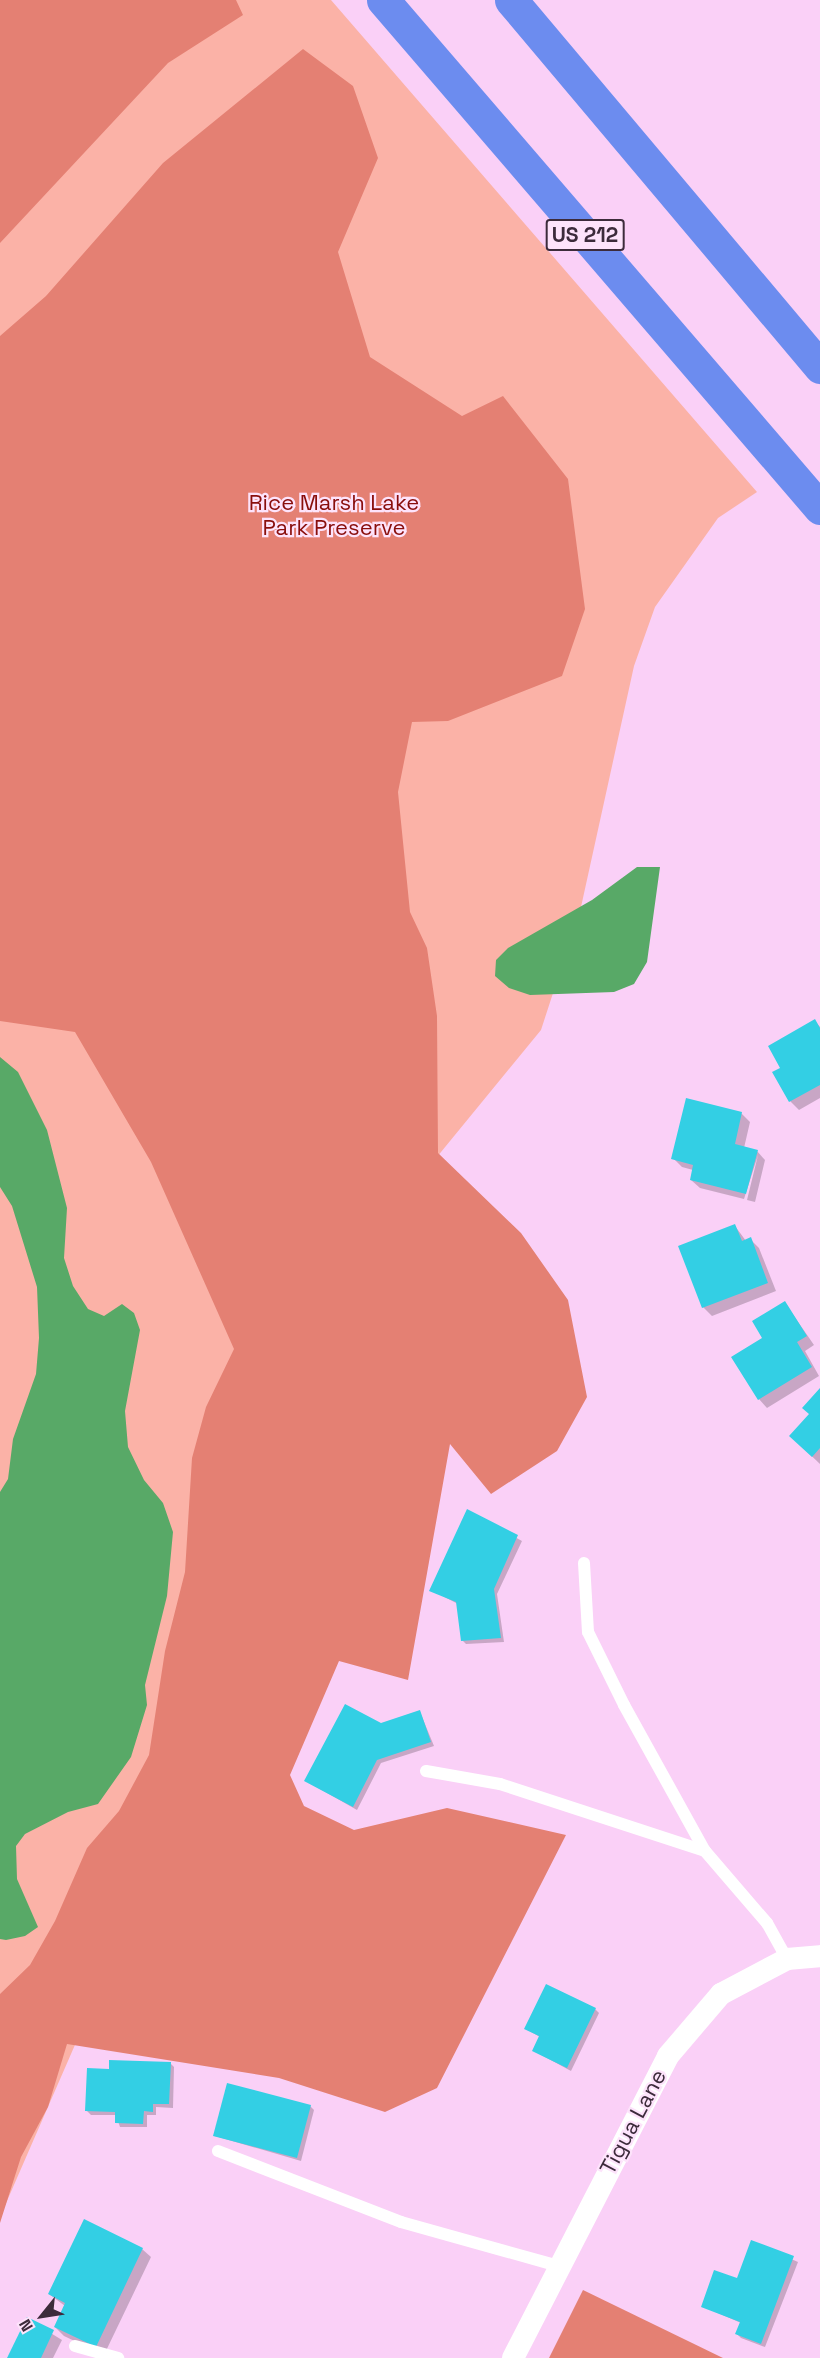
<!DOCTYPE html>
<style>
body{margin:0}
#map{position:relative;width:820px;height:2358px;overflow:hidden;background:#fad0f7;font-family:"Space Grotesk",sans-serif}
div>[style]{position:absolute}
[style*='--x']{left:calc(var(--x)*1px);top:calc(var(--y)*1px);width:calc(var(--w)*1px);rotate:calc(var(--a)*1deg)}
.green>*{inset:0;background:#fbb2a7}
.forest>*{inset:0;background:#e48073}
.water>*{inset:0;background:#58a967}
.shadow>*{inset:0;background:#0003}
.building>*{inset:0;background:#33cfe4}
.lane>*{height:12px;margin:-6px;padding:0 6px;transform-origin:6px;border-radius:6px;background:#fff}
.street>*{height:22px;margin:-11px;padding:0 11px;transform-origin:11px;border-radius:11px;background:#fff}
.highway>*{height:33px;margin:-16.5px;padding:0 16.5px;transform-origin:16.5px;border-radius:16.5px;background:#6c8cef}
span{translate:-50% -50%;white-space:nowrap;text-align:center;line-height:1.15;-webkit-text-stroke:4.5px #fde3fb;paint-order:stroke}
.shield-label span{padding:2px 4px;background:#fde3fb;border:2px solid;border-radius:4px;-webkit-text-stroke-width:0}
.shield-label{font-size:21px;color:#3c2b3b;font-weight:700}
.park-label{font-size:22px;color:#890e0c}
.street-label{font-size:22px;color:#3c2b3b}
.north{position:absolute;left:12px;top:2286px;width:60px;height:60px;-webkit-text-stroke:4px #fde3fb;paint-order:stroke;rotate:240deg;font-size:16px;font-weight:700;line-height:24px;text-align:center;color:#3c2b3b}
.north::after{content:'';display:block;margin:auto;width:21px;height:27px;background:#3c2b3b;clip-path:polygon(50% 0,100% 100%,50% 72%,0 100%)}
</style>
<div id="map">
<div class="green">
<div style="clip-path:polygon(0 0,331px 0,757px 492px,718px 518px,655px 607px,634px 666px,581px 907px,541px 1030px,378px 1229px,115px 1953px,0 2217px)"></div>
</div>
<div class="forest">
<div style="clip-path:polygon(0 0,236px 0,243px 15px,168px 63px,0 243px)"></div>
<div style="clip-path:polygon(303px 49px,353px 86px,378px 158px,338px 252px,370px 357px,462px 416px,503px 396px,568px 479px,585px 609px,562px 676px,448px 721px,412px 722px,398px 792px,410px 912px,427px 948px,437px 1016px,438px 1153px,521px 1233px,568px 1300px,587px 1397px,557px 1451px,491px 1494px,450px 1444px,408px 1680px,339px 1661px,290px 1775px,304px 1806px,354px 1830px,447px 1808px,566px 1835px,437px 2088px,385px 2112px,279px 2078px,67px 2044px,48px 2107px,21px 2157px,0 2223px,0 1994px,30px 1965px,55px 1921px,87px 1848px,119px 1811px,149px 1755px,165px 1651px,185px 1572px,192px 1458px,206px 1407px,234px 1349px,151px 1162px,75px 1032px,0 1021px,0 336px,46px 296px,163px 163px)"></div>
<div style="clip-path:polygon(583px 2290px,723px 2358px,549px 2358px)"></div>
</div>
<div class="water">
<div style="clip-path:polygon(637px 867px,660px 867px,647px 962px,634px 984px,614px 992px,530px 995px,509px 988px,495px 976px,496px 960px,508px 948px,592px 900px)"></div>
<div style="clip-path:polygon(0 1057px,18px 1072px,47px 1130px,67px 1208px,64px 1258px,73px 1286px,88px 1309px,104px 1316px,122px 1304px,134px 1313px,140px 1330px,125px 1411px,128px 1447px,144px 1480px,163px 1503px,173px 1532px,167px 1596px,145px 1685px,147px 1705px,131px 1757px,98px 1804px,68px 1812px,25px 1834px,16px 1846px,17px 1879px,38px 1927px,25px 1936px,6px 1940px,0 1939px,0 1492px,8px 1479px,13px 1439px,36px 1374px,39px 1338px,37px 1287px,12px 1206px,0 1187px)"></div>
</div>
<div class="shadow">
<div style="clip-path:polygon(815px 1021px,820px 1027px,820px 1098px,799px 1110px,790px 1101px,782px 1068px)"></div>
<div style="clip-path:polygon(741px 1113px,750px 1122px,744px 1148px,757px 1151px,765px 1160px,755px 1202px,747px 1200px,758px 1155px,744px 1199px,700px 1188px,691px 1180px,693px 1170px,682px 1167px,673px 1158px)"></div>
<div style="clip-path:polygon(735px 1226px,746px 1241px,750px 1239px,759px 1248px,776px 1291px,712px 1316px,703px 1307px)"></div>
<div style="clip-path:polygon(785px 1303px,814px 1345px,805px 1351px,819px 1376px,767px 1408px,759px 1399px,764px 1339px)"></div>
<div style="clip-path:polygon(820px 1391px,820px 1464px,799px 1444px)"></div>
<div style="clip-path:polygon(467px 1511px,522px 1541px,497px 1594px,504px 1642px,466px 1644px,462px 1640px,458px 1604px,431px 1590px)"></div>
<div style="clip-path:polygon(420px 1712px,434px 1746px,381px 1763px,357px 1810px,306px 1781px,380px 1725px)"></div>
<div style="clip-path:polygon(595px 2009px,599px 2013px,571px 2071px,534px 2051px,540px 2037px,526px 2029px)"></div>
<div style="clip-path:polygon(170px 2063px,174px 2067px,173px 2108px,156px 2107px,156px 2115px,147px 2115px,147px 2127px,120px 2127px,116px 2115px,91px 2115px,87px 2111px,110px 2070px)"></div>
<div style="clip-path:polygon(310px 2106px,314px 2110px,301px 2161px,215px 2136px)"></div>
<div style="clip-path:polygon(752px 2242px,798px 2262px,765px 2347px,741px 2338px,737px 2334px,741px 2323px,702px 2306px,738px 2280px)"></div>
<div style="clip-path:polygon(142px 2249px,151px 2257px,104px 2355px,64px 2336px,55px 2327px,65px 2306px,49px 2294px)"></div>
<div style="clip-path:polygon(28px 2319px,62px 2340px,53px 2358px,9px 2358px)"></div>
</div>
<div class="building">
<div style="clip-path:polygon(815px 1019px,820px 1028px,820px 1085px,789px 1102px,772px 1072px,780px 1068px,768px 1046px)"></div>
<div style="clip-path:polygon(686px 1098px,742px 1112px,735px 1144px,758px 1150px,746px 1194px,690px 1180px,693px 1165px,671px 1159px)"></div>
<div style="clip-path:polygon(735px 1224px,742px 1241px,751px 1237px,768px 1283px,702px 1308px,678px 1246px)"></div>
<div style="clip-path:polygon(785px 1301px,807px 1336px,797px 1342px,812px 1367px,758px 1400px,731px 1357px,762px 1338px,752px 1321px)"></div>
<div style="clip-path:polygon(820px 1388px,820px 1448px,812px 1457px,789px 1436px,809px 1414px,802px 1408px)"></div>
<div style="clip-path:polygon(467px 1509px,518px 1535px,494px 1589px,501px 1638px,461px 1641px,456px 1602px,429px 1591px)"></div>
<div style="clip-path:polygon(345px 1704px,381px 1723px,420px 1710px,431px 1742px,377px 1760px,353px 1807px,304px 1781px)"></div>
<div style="clip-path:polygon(546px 1984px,596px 2008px,567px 2068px,532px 2051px,539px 2036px,524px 2029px)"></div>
<div style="clip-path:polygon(109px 2060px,171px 2062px,169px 2104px,153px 2104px,153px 2112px,144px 2111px,143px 2124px,115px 2123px,115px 2112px,85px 2111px,87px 2068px,109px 2069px)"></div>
<div style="clip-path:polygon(227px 2083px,311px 2105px,297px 2158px,213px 2136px)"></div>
<div style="clip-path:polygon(84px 2219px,143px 2248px,96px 2347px,54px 2327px,65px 2303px,48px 2294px)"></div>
<div style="clip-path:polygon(751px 2240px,794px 2256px,761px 2344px,735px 2334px,740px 2322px,701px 2307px,714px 2270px,737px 2278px)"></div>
<div style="clip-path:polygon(27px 2317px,54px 2330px,41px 2358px,7px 2358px)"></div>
</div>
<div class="lane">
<div style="--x:584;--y:1563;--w:69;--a:86.7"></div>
<div style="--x:588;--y:1632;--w:81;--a:63.7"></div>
<div style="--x:624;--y:1705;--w:167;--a:61"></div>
<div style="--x:705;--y:1851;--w:95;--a:49.3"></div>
<div style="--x:767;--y:1923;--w:41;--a:60.9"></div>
<div style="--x:426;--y:1771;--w:75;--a:10"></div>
<div style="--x:500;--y:1784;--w:216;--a:18.1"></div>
<div style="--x:218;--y:2151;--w:196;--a:21.2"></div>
<div style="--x:401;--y:2222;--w:164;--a:15.6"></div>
<div style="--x:75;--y:2346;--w:45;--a:15.6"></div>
</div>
<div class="street">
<div style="--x:513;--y:2358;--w:339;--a:-62.8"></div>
<div style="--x:668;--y:2056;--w:82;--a:-49.5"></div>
<div style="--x:721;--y:1994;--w:75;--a:-27.9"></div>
<div style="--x:787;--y:1959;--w:33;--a:-5"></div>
</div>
<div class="highway">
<div style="--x:383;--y:0;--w:670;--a:49.3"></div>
<div style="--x:511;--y:0;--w:480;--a:49.9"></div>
</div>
<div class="shield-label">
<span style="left:585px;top:235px">US 212</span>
</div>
<div class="park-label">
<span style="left:334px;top:515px">Rice Marsh Lake<br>Park Preserve</span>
</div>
<div class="street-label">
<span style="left:633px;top:2122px;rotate:-62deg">Tigua Lane</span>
</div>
<div class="north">N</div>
</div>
